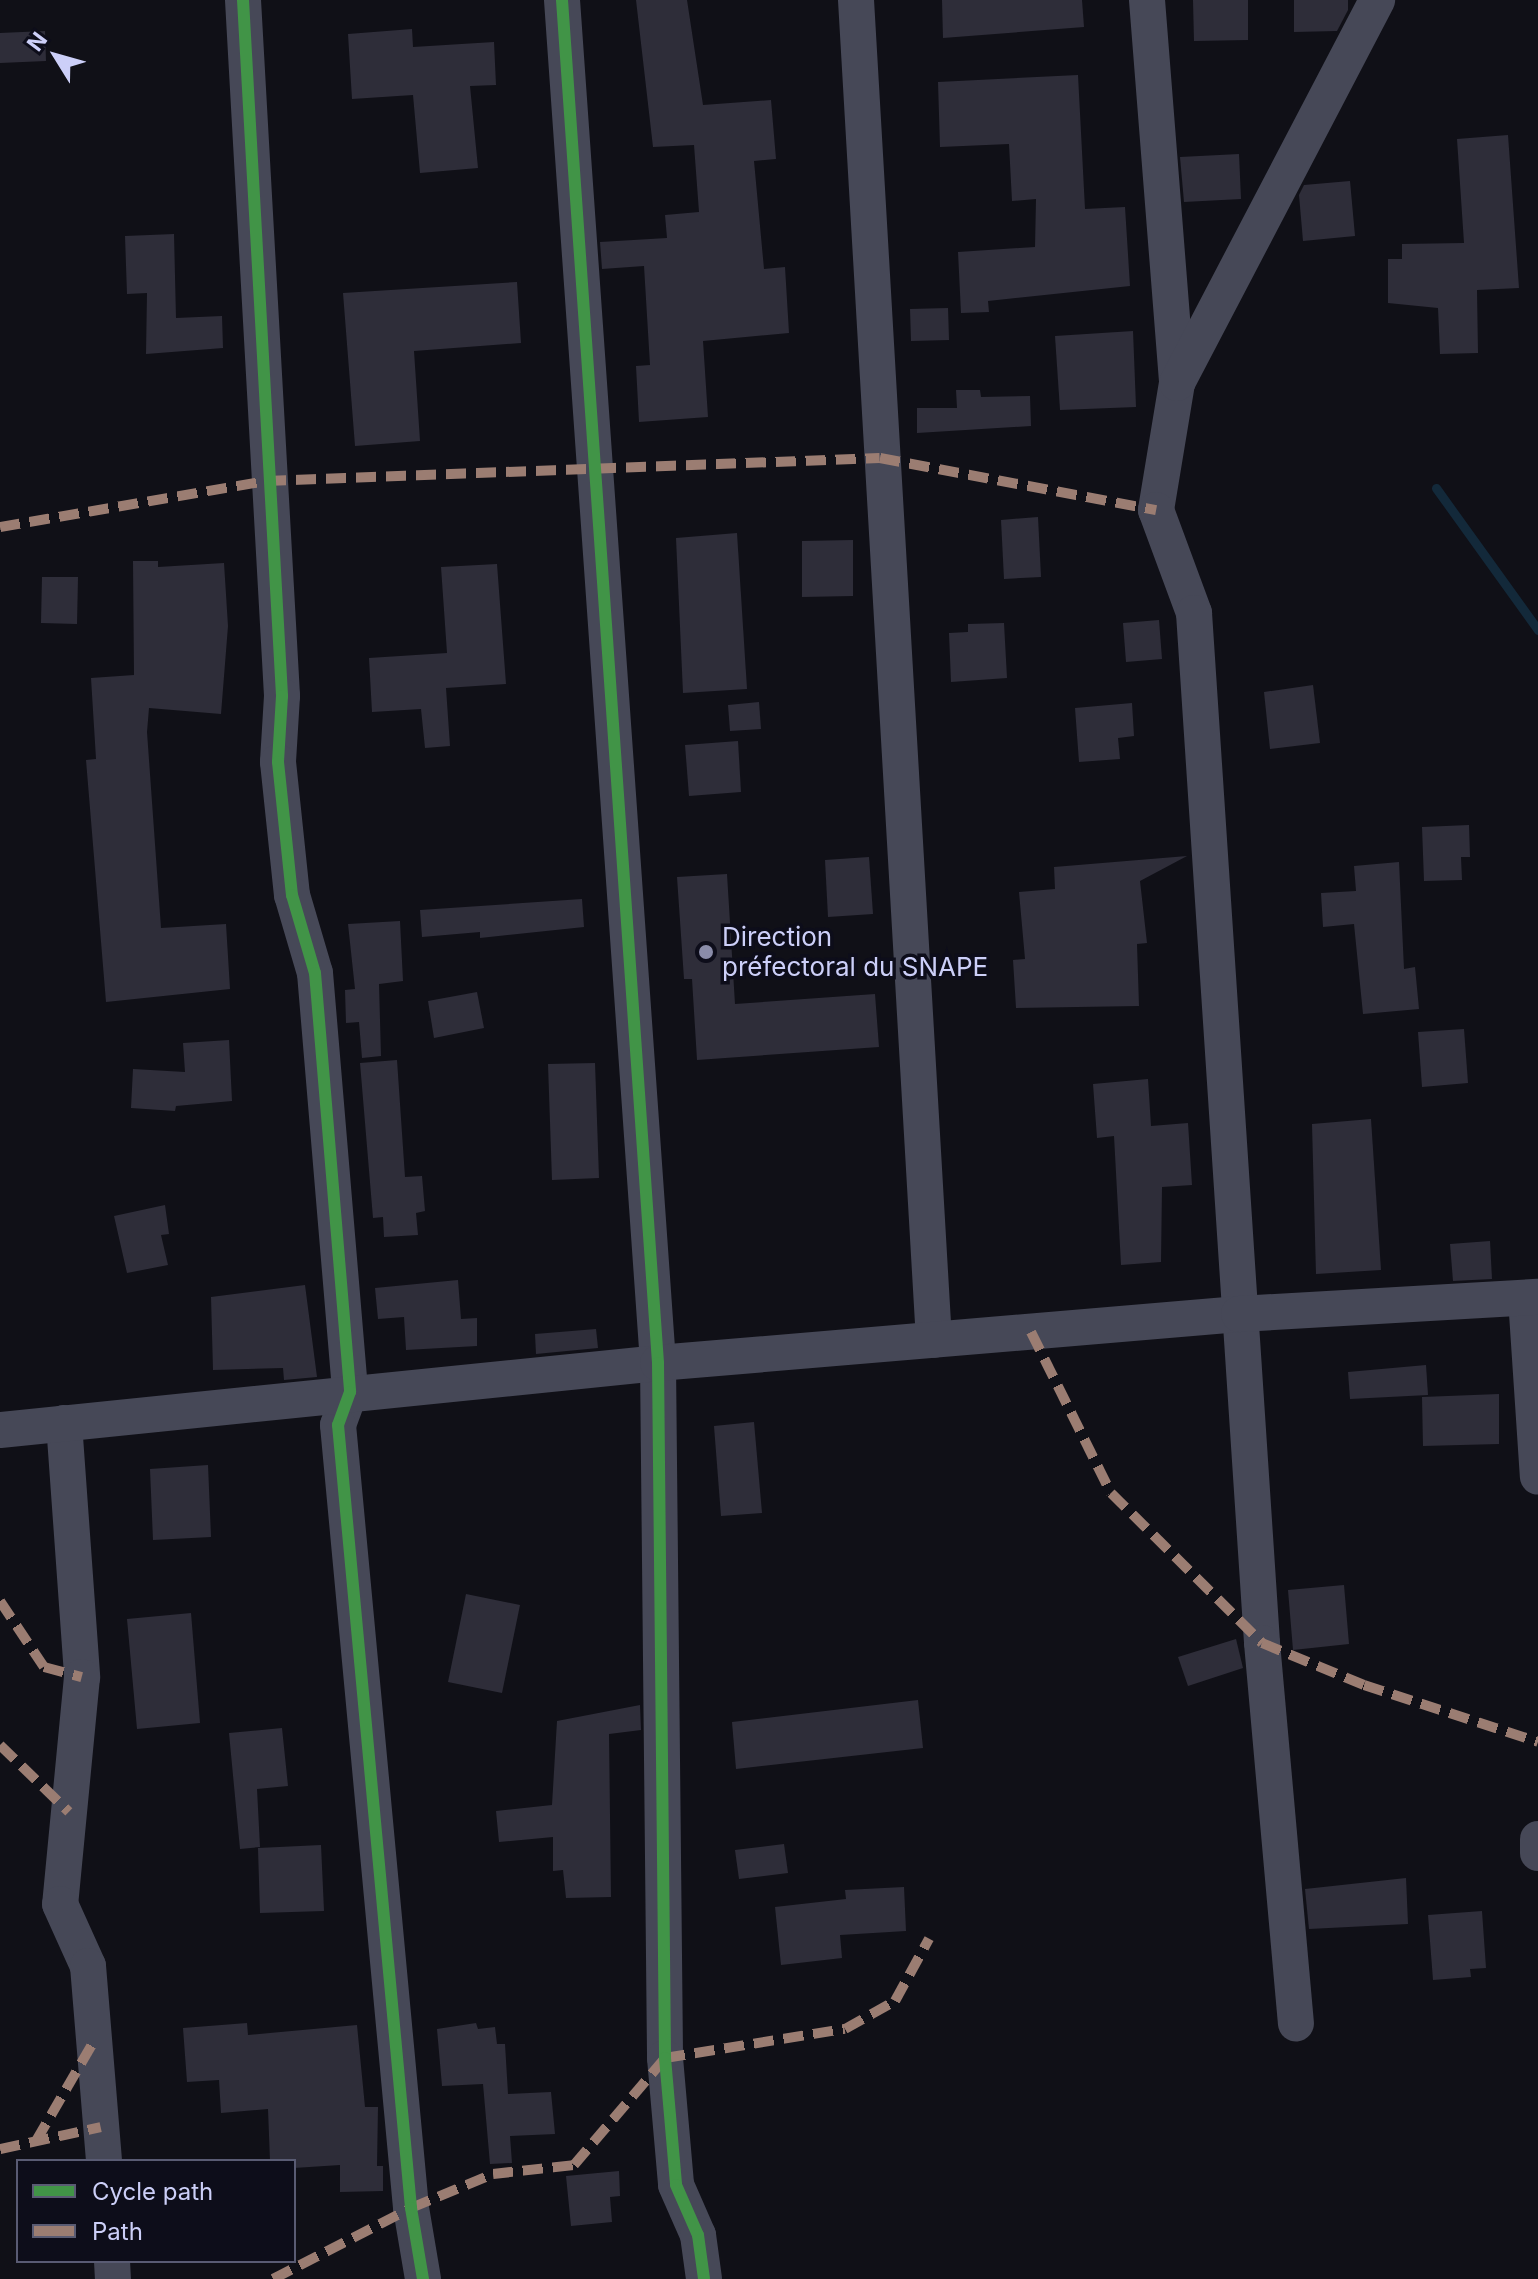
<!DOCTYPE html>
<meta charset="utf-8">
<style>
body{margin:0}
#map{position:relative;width:1538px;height:2279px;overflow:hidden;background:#101017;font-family:Inter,sans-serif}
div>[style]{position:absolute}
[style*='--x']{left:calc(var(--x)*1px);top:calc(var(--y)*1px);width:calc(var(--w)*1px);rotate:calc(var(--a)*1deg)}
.stream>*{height:9px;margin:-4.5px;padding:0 4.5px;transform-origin:4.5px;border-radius:4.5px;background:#13293a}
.building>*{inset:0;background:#2e2d39}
.minor>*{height:36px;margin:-18px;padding:0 18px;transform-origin:18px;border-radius:18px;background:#464857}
.quiet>*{height:10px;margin-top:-5px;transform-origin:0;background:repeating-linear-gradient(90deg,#9b7d72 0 20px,transparent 0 30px)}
.cycleway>*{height:12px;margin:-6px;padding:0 6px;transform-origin:6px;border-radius:6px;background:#419447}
.dots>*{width:22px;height:22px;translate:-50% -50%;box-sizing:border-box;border:4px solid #0d0d1a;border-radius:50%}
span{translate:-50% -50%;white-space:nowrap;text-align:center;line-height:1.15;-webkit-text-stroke:7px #0d0d1a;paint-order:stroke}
.poi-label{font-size:26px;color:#cccff8}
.left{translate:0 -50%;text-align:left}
.legend{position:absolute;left:16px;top:2159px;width:280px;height:104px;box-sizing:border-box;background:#0d0d1a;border:2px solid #595b73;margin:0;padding:10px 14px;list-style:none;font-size:24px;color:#cccff8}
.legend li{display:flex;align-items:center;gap:16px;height:40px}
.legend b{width:40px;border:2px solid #595b73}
.north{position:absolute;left:16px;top:16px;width:80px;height:80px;-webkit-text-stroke:6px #0d0d1a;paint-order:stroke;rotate:307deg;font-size:22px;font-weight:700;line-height:32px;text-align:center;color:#cccff8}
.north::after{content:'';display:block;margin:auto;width:28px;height:36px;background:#cccff8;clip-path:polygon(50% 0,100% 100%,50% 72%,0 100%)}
</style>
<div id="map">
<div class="stream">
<div style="--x:1436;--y:488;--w:175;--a:54.3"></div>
</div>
<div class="building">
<div style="clip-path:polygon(636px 0,687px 0,703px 105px,771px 100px,776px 159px,754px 161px,764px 269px,785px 267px,789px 333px,703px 341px,708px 417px,639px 422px,636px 366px,650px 365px,644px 266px,602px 269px,600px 242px,667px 238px,665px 215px,699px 212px,694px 145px,653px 147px)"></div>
<div style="clip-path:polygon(942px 0,1082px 0,1084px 27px,943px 38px)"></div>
<div style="clip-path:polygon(1193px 0,1248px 0,1248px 40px,1194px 41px)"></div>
<div style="clip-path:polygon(1294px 0,1348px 0,1348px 10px,1337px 31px,1294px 32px)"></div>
<div style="clip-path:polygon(412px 29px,413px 47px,494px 42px,496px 85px,470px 86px,478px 168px,420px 173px,413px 95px,352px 99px,348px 34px)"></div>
<div style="clip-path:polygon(45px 31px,46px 61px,0 63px,0 33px)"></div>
<div style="clip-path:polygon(1078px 75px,1085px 209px,1125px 207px,1130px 286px,988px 301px,989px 312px,961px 313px,958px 252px,1035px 247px,1036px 199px,1012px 201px,1009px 144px,940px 147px,938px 82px)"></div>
<div style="clip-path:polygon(1508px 135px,1519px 288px,1477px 290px,1478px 353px,1440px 354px,1438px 308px,1388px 303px,1388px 259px,1402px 259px,1402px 244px,1464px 243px,1457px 139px)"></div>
<div style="clip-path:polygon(1239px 154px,1241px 199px,1184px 202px,1180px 157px)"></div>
<div style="clip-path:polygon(1350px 181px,1355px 236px,1303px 241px,1299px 195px,1304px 185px)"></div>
<div style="clip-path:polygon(174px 234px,176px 318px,222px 316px,223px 348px,146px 354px,147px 293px,127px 294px,125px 236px)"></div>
<div style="clip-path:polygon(517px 282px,521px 343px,414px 351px,420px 441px,355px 446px,343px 293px)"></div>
<div style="clip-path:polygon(948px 308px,949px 340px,911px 341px,910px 309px)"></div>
<div style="clip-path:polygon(1133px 331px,1136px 407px,1060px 410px,1055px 336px)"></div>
<div style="clip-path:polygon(956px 390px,980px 390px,981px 397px,1030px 396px,1031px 426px,917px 433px,917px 408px,957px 408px)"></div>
<div style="clip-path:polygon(1038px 517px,1041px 577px,1004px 579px,1001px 520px)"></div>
<div style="clip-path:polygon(737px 533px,747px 689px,683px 693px,676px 538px)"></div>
<div style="clip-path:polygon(853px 540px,853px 596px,802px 597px,802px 541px)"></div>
<div style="clip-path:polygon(133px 561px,158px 561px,158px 567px,224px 563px,228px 626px,221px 714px,149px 708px,147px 732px,161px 928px,226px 924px,230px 989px,106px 1002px,86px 760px,96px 759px,91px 678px,134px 675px)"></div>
<div style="clip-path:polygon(497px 564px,506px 684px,446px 688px,450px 746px,425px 748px,421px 709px,372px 712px,369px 658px,447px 653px,441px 567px)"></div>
<div style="clip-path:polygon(42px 577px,78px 577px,77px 624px,41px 623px)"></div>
<div style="clip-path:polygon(1159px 620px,1162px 659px,1126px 662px,1123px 623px)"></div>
<div style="clip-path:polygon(1004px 623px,1007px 678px,951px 682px,949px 633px,968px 632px,968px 624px)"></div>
<div style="clip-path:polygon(1313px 685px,1320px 743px,1270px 749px,1264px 692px)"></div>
<div style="clip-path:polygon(759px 702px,761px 729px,730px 731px,728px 705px)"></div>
<div style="clip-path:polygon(1132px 703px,1134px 736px,1118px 738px,1120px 759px,1079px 762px,1075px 708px)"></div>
<div style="clip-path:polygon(738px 741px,741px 792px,689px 796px,685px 745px)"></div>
<div style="clip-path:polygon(1469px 825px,1470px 857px,1461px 857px,1462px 880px,1424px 881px,1422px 827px)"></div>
<div style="clip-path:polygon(1187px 856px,1140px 881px,1147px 943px,1137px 944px,1139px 1006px,1016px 1008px,1013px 960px,1025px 959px,1019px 892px,1055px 889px,1054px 867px)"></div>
<div style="clip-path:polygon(869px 857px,873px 914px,828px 917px,825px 860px)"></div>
<div style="clip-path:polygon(1399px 862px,1404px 969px,1415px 967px,1419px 1009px,1363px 1014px,1354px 924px,1323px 927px,1321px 893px,1356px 891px,1354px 866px)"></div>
<div style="clip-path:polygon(727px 874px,735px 1004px,875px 994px,879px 1047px,697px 1060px,692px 979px,684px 979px,677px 877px)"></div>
<div style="clip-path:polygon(582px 899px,584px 927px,480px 938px,480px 932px,422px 937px,420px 910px)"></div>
<div style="clip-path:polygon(400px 921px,403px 981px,379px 984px,381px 1056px,362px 1058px,359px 1022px,346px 1023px,345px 990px,355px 989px,348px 924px)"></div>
<div style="clip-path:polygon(477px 992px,484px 1028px,434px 1038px,428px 1001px)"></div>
<div style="clip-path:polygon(1464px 1029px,1468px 1083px,1422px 1087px,1418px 1032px)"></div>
<div style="clip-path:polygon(229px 1040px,232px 1101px,176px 1106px,175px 1111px,131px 1108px,133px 1069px,185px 1072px,183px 1043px)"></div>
<div style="clip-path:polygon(397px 1060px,405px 1177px,422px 1176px,425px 1211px,416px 1213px,418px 1235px,384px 1237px,383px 1217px,373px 1218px,360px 1063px)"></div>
<div style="clip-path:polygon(595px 1063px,599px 1178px,552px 1180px,548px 1064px)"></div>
<div style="clip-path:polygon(1148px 1079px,1151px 1126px,1188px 1123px,1192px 1185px,1162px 1187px,1161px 1262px,1121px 1265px,1114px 1136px,1097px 1138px,1093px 1084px)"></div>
<div style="clip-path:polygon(1371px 1119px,1381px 1270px,1316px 1274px,1312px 1124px)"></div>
<div style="clip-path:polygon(165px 1205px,169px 1234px,161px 1235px,168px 1265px,127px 1273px,114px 1216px)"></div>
<div style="clip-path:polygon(1490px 1241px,1492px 1279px,1453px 1281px,1450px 1244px)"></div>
<div style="clip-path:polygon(458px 1280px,461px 1319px,477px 1318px,477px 1346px,406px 1350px,404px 1317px,378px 1319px,375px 1288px)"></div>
<div style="clip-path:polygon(305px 1285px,317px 1377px,284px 1380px,283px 1368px,213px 1370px,211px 1297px)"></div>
<div style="clip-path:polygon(596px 1329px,598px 1348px,536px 1354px,535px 1334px)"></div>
<div style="clip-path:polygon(1426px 1365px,1428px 1395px,1350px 1399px,1348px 1372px)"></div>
<div style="clip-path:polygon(1499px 1394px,1499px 1444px,1423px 1446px,1422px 1397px)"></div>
<div style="clip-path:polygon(754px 1422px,762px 1513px,721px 1516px,714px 1426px)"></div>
<div style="clip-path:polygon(208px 1465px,211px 1537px,153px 1540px,150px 1469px)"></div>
<div style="clip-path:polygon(1344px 1585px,1349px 1644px,1293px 1650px,1288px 1590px)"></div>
<div style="clip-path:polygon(466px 1594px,520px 1605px,502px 1693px,448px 1682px)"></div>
<div style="clip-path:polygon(191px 1613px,200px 1723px,137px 1729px,127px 1619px)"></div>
<div style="clip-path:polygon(1236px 1639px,1243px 1668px,1188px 1686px,1178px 1657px)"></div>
<div style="clip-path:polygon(918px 1700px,923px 1748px,736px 1769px,732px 1722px)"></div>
<div style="clip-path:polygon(640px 1705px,641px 1730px,609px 1734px,611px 1897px,566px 1898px,563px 1870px,553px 1871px,553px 1837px,499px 1842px,496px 1811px,552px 1805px,557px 1721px)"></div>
<div style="clip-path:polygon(282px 1728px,288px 1786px,257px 1789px,260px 1847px,240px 1849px,229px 1733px)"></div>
<div style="clip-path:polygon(784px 1844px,788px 1873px,739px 1879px,735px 1850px)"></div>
<div style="clip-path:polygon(321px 1845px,324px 1911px,260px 1913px,258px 1848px)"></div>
<div style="clip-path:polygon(1406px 1878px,1408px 1924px,1309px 1929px,1305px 1889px)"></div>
<div style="clip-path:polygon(904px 1887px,906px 1931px,840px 1935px,842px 1958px,781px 1965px,775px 1907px,846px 1899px,845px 1890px)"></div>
<div style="clip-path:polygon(1482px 1911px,1486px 1968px,1470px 1969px,1471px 1977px,1433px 1980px,1428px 1915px)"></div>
<div style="clip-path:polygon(247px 2023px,248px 2035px,357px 2025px,365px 2107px,378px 2107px,377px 2166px,383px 2166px,383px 2191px,340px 2192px,340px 2165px,294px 2168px,294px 2161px,270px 2161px,268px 2109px,221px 2113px,219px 2080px,187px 2082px,183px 2028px)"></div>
<div style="clip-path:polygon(476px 2023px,478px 2029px,495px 2027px,497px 2044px,505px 2044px,508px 2094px,551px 2092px,555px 2134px,510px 2136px,512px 2163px,490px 2164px,483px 2084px,442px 2086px,437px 2029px)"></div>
<div style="clip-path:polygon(619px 2171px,620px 2196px,610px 2197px,612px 2222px,571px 2226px,566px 2176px)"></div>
</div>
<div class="minor">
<div style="--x:243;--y:0;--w:697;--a:86.79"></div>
<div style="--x:282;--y:696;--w:66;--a:93.5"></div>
<div style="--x:278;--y:762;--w:134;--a:84"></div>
<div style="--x:292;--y:895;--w:81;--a:73.6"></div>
<div style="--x:315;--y:973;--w:420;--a:85.2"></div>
<div style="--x:350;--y:1392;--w:35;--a:110"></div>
<div style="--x:338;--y:1425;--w:786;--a:84.67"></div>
<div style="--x:411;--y:2208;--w:72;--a:80.4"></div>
<div style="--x:562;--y:0;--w:1366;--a:85.97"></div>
<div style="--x:658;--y:1363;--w:695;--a:89.42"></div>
<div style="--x:665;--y:2058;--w:127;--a:85"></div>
<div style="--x:676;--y:2185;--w:55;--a:66.3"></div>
<div style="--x:698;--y:2235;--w:44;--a:82.2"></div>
<div style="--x:856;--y:0;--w:1342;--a:86.67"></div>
<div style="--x:1147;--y:0;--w:384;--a:85.5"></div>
<div style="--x:1177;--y:383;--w:129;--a:99.4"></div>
<div style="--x:1156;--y:510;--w:110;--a:69.7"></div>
<div style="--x:1194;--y:613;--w:1032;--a:86.22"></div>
<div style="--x:1262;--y:1643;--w:382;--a:84.9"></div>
<div style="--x:1177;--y:383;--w:432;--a:-62.4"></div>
<div style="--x:1526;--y:1298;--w:179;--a:86.2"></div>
<div style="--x:64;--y:1423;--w:255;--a:85.9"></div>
<div style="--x:82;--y:1677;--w:228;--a:95.5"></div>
<div style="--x:60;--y:1904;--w:68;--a:65.7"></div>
<div style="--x:88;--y:1966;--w:196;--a:85.3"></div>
<div style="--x:0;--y:1430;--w:661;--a:-5.81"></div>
<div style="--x:658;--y:1363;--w:583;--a:-4.82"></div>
<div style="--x:1239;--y:1314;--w:299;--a:-3.3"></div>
<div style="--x:1538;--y:1839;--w:14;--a:90"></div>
<div style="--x:112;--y:2261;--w:18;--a:87"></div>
</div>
<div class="quiet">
<div style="--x:0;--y:527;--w:270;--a:-9.8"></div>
<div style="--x:266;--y:481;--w:614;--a:-2.15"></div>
<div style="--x:880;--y:458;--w:281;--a:10.7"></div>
<div style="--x:1031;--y:1332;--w:180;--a:63.6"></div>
<div style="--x:1111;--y:1493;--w:213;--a:44.8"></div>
<div style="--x:1262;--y:1643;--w:110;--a:22.4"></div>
<div style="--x:1364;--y:1685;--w:183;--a:18.1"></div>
<div style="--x:0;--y:1601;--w:79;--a:56.3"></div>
<div style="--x:44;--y:1667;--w:39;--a:15"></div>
<div style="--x:0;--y:1745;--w:96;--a:44.2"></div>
<div style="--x:36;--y:2141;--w:116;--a:-59.9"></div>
<div style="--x:0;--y:2149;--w:103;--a:-12.3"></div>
<div style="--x:273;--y:2279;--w:155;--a:-27.2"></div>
<div style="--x:411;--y:2208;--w:89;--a:-22.5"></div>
<div style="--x:493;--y:2174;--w:81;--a:-6.3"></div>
<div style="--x:574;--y:2165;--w:140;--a:-49.6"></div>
<div style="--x:665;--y:2058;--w:182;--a:-9.2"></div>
<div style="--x:845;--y:2029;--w:57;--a:-29.2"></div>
<div style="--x:895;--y:2001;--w:71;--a:-61.3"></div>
</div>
<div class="cycleway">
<div style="--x:243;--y:0;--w:697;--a:86.79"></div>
<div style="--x:282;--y:696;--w:66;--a:93.5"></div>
<div style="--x:278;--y:762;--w:134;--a:84"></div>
<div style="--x:292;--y:895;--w:81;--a:73.6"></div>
<div style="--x:315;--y:973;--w:420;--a:85.2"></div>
<div style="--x:350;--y:1392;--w:35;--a:110"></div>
<div style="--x:338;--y:1425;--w:786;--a:84.67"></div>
<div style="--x:411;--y:2208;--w:72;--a:80.4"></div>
<div style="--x:562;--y:0;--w:1366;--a:85.97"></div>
<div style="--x:658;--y:1363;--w:695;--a:89.42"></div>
<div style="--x:665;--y:2058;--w:127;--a:85"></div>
<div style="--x:676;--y:2185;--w:55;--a:66.3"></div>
<div style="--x:698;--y:2235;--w:44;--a:82.2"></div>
</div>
<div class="dots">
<div style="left:706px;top:952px;background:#8a8ca9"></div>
</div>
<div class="poi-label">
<span class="left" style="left:722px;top:952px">Direction<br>préfectoral du SNAPE</span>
</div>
<ul class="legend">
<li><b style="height:10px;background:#419447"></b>Cycle path</li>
<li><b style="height:10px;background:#9b7d72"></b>Path</li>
</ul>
<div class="north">N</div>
</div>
